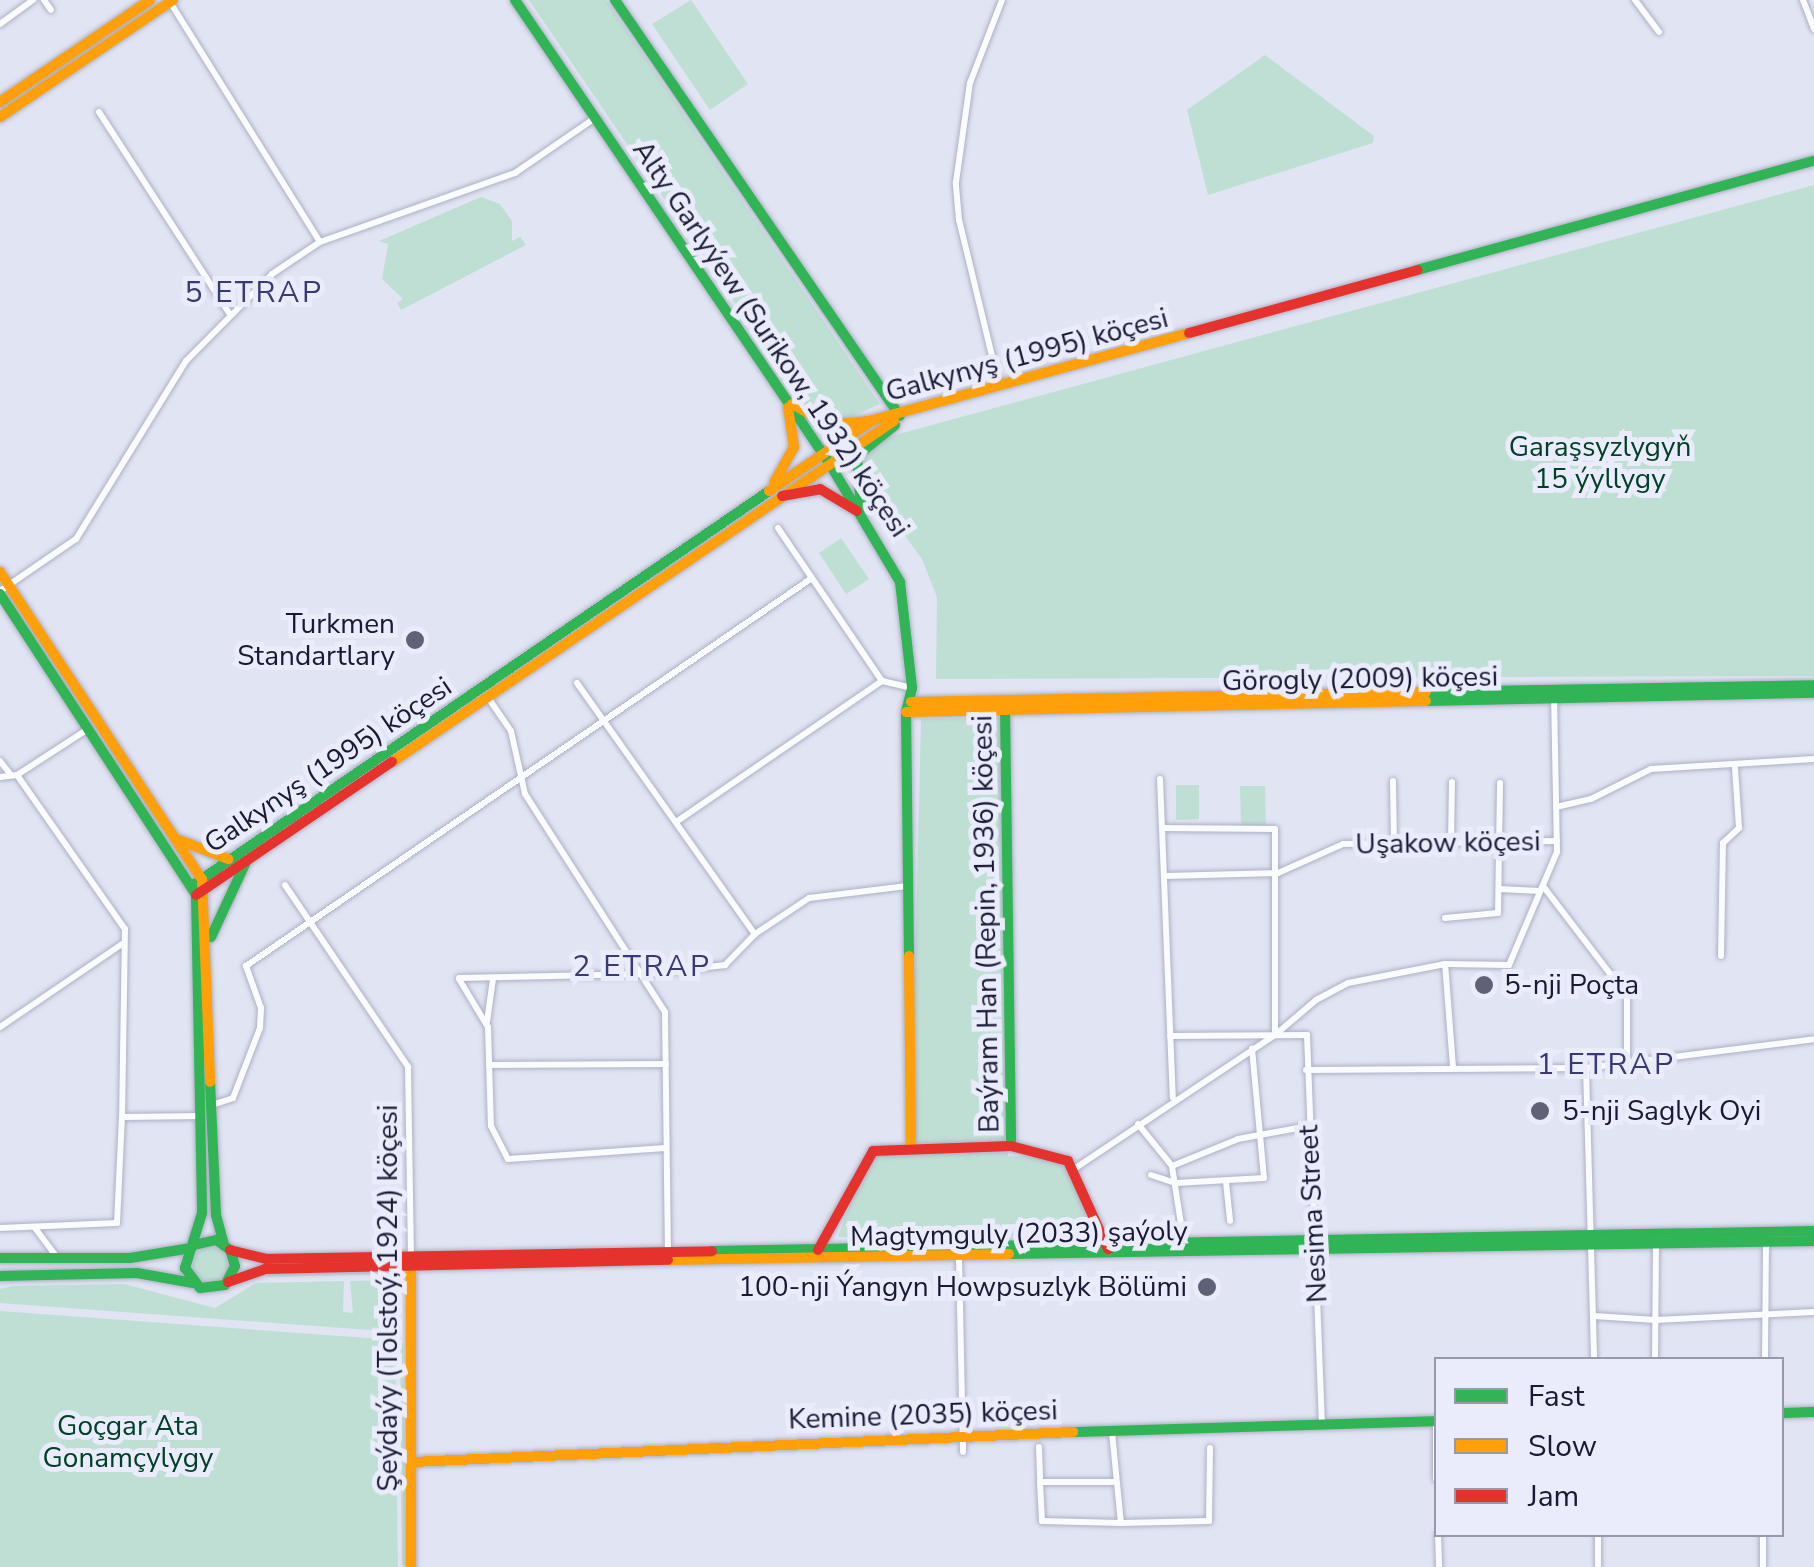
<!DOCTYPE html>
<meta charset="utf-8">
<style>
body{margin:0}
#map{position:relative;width:1814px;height:1567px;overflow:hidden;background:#e1e4f3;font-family:"Nunito Sans",sans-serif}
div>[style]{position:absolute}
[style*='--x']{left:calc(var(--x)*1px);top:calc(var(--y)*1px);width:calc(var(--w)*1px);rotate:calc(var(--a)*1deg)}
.green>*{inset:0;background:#bfdfd5}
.round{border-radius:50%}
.roads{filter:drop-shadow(0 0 2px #aeb0c4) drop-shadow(0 0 2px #aeb0c4)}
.street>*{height:6px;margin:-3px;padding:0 3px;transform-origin:3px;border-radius:3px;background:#fafbfd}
.fast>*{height:10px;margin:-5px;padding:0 5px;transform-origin:5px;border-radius:5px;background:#30b455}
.slow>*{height:10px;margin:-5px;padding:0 5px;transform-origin:5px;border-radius:5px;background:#ff9f0a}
.jam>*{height:10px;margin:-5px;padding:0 5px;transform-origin:5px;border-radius:5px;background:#e5322d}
.dots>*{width:28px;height:28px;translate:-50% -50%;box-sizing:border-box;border:5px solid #eaecfb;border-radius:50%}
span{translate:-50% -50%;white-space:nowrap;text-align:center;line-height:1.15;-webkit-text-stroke:10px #eaecfb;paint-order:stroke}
.street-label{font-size:28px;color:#191a34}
.park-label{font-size:28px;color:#004128}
.poi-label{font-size:28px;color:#191a34}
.right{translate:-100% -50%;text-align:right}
.left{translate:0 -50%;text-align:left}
.neighbourhood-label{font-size:30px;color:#393a75;letter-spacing:2.5px}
.legend{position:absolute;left:1434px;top:1357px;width:350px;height:180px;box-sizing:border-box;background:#eaecfb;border:2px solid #9698ab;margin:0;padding:12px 18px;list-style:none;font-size:30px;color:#191a34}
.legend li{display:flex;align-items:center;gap:20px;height:50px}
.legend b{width:50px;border:2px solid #9698ab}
</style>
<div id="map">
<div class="green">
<div style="clip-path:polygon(529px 0,606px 0,880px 404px,842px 421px,822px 420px,795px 391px)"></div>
<div style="clip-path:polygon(691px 0,748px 84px,710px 110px,652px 24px)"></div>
<div style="clip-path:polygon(1265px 55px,1374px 136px,1373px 143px,1208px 195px,1187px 110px)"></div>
<div style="clip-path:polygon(1814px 185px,1814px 676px,936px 679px,937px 597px,922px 559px,864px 479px,865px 457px,888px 437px)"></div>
<div style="clip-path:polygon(481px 197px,500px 204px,512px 221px,512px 241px,520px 237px,526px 245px,401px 310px,397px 303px,403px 299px,382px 279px,388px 244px,379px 241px)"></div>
<div style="clip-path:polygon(841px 538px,869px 579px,846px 594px,819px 553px)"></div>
<div style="clip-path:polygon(1005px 718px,1008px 1156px,1062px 1157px,1104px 1236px,838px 1237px,866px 1158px,911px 1149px,921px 719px)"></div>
<div style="clip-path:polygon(1176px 785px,1199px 785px,1199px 819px,1176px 820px)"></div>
<div style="clip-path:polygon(1240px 786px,1265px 786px,1266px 827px,1241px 827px)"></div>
<div class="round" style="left:192px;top:1247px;width:36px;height:36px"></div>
<div style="clip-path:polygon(387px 1271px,387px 1274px,267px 1277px,267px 1274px)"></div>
<div style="clip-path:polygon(395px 1280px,396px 1330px,383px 1331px,0 1303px,0 1289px,12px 1286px,124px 1284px,215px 1308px,256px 1283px,344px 1281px,343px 1312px,353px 1313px,350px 1281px)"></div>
<div style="clip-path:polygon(0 1311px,395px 1340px,398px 1567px,0 1567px)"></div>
<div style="clip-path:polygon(400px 1343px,403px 1343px,406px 1565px,402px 1565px)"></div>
</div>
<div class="roads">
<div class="street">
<div style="--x:44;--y:0;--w:12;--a:55"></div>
<div style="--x:1635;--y:0;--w:40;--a:53"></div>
<div style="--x:1803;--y:0;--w:31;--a:69"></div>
<div style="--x:170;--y:2;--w:283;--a:58"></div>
<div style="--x:0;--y:24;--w:41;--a:-36"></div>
<div style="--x:99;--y:112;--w:239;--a:57.1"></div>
<div style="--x:999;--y:385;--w:170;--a:-103.6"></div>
<div style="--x:959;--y:220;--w:38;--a:-95"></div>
<div style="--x:956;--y:182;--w:100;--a:-82"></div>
<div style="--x:970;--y:83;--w:89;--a:-68.9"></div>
<div style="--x:778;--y:528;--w:185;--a:55.8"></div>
<div style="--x:882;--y:681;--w:31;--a:13"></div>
<div style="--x:0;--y:591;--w:92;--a:-34.4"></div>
<div style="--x:76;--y:539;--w:209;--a:-58.3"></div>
<div style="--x:186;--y:361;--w:122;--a:-45.3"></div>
<div style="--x:272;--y:274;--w:58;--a:-33.7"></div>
<div style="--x:320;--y:242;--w:207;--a:-19.5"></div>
<div style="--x:515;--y:173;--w:97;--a:-34.5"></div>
<div style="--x:577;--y:683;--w:308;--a:54.7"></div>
<div style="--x:487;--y:696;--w:42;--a:55.6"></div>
<div style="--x:511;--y:731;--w:65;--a:77.5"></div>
<div style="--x:525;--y:794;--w:259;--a:57.3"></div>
<div style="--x:665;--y:1012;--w:241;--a:89.3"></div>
<div style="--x:0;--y:761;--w:16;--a:52"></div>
<div style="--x:17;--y:775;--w:188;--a:55"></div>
<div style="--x:125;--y:929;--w:188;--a:90.9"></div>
<div style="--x:0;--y:777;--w:17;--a:-7"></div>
<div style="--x:17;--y:775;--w:85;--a:-32.9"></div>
<div style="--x:1160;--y:779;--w:319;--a:87.7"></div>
<div style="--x:1393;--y:781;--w:62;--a:89.1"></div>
<div style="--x:1556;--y:807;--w:36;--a:-13"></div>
<div style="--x:1591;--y:799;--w:67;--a:-26.6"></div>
<div style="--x:1651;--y:769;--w:163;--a:-3.5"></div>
<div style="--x:676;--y:822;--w:250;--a:-34.4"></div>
<div style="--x:1162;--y:828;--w:113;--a:0.5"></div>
<div style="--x:1275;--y:829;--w:205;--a:90"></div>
<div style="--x:1451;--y:843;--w:61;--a:-89.1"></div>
<div style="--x:1165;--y:876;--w:113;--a:-1.5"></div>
<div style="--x:1278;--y:873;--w:71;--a:-24"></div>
<div style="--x:1343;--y:844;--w:214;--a:-0.8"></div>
<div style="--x:285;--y:885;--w:220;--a:55.9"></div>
<div style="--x:408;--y:1067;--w:187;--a:89.1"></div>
<div style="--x:1543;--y:886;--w:138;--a:52.6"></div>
<div style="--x:1627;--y:996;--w:67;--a:90"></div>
<div style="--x:1499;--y:889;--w:41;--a:2.8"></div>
<div style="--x:1445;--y:918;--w:53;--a:-5.4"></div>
<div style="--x:1498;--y:913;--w:130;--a:-89.1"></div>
<div style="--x:1721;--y:956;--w:113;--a:-89"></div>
<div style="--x:1723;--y:843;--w:22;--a:-43"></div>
<div style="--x:1739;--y:828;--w:61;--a:-93.8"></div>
<div style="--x:459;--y:978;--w:186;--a:-1.2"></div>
<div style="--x:645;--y:974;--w:81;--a:-6.4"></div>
<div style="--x:725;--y:965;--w:43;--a:-45.9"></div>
<div style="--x:755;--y:934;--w:65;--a:-33.7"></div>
<div style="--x:809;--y:898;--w:99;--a:-7"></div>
<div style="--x:459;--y:979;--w:56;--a:58.9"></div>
<div style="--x:488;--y:1027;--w:99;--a:88.3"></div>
<div style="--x:491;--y:1126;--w:37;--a:63"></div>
<div style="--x:508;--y:1159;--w:158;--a:-4"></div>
<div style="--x:487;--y:1022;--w:43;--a:-82.1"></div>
<div style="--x:0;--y:1027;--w:148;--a:-34.2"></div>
<div style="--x:1170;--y:1036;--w:137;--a:-0.4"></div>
<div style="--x:1307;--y:1035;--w:389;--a:87.8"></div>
<div style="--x:489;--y:1065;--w:177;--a:-0.3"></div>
<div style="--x:1453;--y:1067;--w:103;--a:-94.4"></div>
<div style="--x:1445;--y:964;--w:64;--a:0.9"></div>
<div style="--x:1509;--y:965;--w:123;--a:-67"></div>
<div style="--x:1557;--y:852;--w:157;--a:-91.1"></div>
<div style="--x:1586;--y:1068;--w:292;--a:88.4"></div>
<div style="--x:1306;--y:1070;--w:280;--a:-0.4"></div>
<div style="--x:1586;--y:1068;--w:230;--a:-7.2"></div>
<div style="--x:212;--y:1105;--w:22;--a:-18"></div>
<div style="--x:233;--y:1098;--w:75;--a:-68.9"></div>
<div style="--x:260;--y:1028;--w:20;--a:-87"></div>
<div style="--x:261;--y:1008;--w:45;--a:-109.7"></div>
<div style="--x:246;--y:966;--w:686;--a:-34.43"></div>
<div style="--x:1138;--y:1124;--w:54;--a:51"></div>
<div style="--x:1074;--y:1169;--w:242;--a:-33.7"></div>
<div style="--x:1275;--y:1035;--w:54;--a:-40.5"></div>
<div style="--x:1316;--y:1000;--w:36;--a:-28"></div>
<div style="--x:1348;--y:983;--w:99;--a:-11.1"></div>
<div style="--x:1151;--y:1175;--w:26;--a:18"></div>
<div style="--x:1176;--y:1183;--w:88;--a:-3.3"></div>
<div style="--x:1264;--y:1178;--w:130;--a:-95.3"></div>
<div style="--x:1226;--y:1182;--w:39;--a:84"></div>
<div style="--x:0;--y:1228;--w:117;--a:-2.4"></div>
<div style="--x:117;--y:1223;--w:106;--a:-87.3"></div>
<div style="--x:122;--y:1117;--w:80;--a:-0.7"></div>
<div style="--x:35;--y:1228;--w:35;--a:53"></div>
<div style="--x:1184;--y:1243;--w:78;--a:-98.9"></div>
<div style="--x:1172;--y:1166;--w:71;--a:-22.2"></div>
<div style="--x:1238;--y:1139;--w:72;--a:-10.4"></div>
<div style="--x:959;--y:1258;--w:194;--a:88.8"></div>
<div style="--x:1594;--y:1316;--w:62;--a:3.7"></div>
<div style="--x:1656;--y:1320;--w:158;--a:-2.9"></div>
<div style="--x:1655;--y:1360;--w:116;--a:-89.5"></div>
<div style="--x:1765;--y:1360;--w:118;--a:-89.5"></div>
<div style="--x:1436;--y:1422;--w:57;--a:90"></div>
<div style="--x:1112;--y:1432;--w:91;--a:84.4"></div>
<div style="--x:1121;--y:1523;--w:88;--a:-1.3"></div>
<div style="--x:1209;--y:1521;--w:73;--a:-89.2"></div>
<div style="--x:1039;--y:1447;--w:35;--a:88"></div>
<div style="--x:1113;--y:1482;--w:73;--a:180"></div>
<div style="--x:1040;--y:1482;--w:39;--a:87"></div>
<div style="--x:1042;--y:1521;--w:79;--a:1.5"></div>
<div style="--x:1438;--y:1534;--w:33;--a:88"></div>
<div style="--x:1598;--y:1534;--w:33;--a:90"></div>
<div style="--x:1763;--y:1567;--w:33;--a:-90"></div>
</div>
<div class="fast">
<div style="--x:515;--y:0;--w:557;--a:55.83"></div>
<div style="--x:828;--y:461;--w:141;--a:59.2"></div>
<div style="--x:900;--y:582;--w:107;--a:83.5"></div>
<div style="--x:912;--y:688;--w:25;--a:104"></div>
<div style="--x:906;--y:712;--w:244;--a:89.3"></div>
<div style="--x:615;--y:0;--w:504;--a:55.59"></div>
<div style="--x:1417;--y:270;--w:412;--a:-15.4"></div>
<div style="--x:861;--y:508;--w:52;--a:-94.4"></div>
<div style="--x:857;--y:456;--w:49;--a:-39.2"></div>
<div style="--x:0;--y:594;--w:359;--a:56.9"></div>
<div style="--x:196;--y:895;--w:318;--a:88.9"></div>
<div style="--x:202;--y:1213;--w:58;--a:107.2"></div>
<div style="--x:185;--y:1268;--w:25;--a:53"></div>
<div style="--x:200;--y:1288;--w:25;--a:-7"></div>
<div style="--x:225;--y:1285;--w:21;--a:-62"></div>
<div style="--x:235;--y:1266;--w:17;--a:-107"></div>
<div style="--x:230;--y:1250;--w:17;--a:-144"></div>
<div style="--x:216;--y:1240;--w:22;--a:167"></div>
<div style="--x:1426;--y:692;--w:388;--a:-1"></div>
<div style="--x:1426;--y:701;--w:388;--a:-1.2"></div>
<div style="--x:1005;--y:707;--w:439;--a:89.2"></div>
<div style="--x:193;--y:885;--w:698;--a:-34.37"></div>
<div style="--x:211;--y:937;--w:83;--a:-65"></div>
<div style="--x:210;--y:1082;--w:133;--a:87.4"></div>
<div style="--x:216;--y:1215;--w:30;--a:75"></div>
<div style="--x:712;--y:1251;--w:1102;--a:-1.04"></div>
<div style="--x:1009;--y:1254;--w:805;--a:-0.93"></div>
<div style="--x:0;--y:1258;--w:130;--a:0"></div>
<div style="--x:130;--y:1258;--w:62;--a:-9.3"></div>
<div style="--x:0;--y:1276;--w:137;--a:-1.3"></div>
<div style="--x:137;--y:1273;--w:57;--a:10.1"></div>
<div style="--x:1782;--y:1413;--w:32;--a:-2"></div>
<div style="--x:1073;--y:1432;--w:363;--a:-1.7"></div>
</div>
<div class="slow">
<div style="--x:0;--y:102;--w:181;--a:-34.2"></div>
<div style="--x:0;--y:117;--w:209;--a:-34.1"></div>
<div style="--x:792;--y:404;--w:43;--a:29.6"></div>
<div style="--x:829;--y:425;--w:40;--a:-5.7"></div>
<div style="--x:774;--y:483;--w:41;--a:-60.9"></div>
<div style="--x:794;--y:447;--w:40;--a:-98.5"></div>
<div style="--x:769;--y:491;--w:126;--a:-34.3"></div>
<div style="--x:873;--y:420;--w:328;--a:-15.4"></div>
<div style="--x:0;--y:572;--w:367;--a:56.7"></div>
<div style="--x:202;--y:879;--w:203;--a:87.7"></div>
<div style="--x:911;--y:702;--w:515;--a:-1.11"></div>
<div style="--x:906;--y:712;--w:520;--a:-1.21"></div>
<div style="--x:392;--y:762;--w:607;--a:-34.19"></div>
<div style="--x:179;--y:840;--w:53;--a:21.2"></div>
<div style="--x:909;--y:956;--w:193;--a:89.4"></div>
<div style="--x:411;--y:1260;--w:307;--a:90"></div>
<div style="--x:668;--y:1260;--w:341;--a:-1"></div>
<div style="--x:412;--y:1462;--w:662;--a:-2.6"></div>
</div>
<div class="jam">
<div style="--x:1189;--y:333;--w:237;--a:-15.4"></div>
<div style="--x:782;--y:496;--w:39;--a:-10"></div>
<div style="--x:820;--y:489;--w:43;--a:30.7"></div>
<div style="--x:196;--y:895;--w:237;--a:-34.2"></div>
<div style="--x:230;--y:1250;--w:37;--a:14"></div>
<div style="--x:266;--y:1259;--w:446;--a:-1"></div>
<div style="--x:818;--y:1250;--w:113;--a:-60.9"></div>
<div style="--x:873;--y:1151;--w:138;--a:-2.1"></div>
<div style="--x:1011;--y:1146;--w:59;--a:14.7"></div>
<div style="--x:1068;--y:1161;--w:97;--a:65.6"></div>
<div style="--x:228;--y:1282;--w:39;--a:-19"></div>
<div style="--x:265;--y:1269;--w:403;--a:-1.3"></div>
</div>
</div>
<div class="dots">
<div style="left:415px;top:640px;background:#5f6177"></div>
<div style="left:1484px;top:985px;background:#5f6177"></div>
<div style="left:1540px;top:1111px;background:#5f6177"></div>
<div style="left:1207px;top:1287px;background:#5f6177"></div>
</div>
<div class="street-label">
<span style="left:771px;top:339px;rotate:56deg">Alty Garlyýew (Surikow, 1932) köçesi</span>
<span style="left:1027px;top:355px;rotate:-15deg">Galkynyş (1995) köçesi</span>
<span style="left:1360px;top:679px;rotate:-1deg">Görogly (2009) köçesi</span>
<span style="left:328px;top:765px;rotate:-34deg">Galkynyş (1995) köçesi</span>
<span style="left:1448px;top:843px;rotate:-1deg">Uşakow köçesi</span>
<span style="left:986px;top:924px;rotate:-91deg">Baýram Han (Repin, 1936) köçesi</span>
<span style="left:1313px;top:1214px;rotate:-93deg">Nesima Street</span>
<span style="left:1019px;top:1234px;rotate:-1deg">Magtymguly (2033) şaýoly</span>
<span style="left:388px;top:1298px;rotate:-90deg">Şeýdaýy (Tolstoý, 1924) köçesi</span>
<span style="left:923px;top:1415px;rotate:-2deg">Kemine (2035) köçesi</span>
</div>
<div class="park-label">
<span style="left:1600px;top:463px">Garaşsyzlygyň<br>15 ýyllygy</span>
<span style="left:128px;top:1442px">Goçgar Ata<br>Gonamçylygy</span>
</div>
<div class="poi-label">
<span class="right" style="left:395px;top:640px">Turkmen<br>Standartlary</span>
<span class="left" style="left:1504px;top:985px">5-nji Poçta</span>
<span class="left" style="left:1562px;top:1111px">5-nji Saglyk Oyi</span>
<span class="right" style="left:1187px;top:1287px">100-nji Ýangyn Howpsuzlyk Bölümi</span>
</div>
<div class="neighbourhood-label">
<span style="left:254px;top:293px">5 ETRAP</span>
<span style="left:642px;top:967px">2 ETRAP</span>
<span style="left:1606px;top:1065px">1 ETRAP</span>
</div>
<ul class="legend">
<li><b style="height:12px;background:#30b455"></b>Fast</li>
<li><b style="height:12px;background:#ff9f0a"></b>Slow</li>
<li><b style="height:12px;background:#e5322d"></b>Jam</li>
</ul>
</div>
